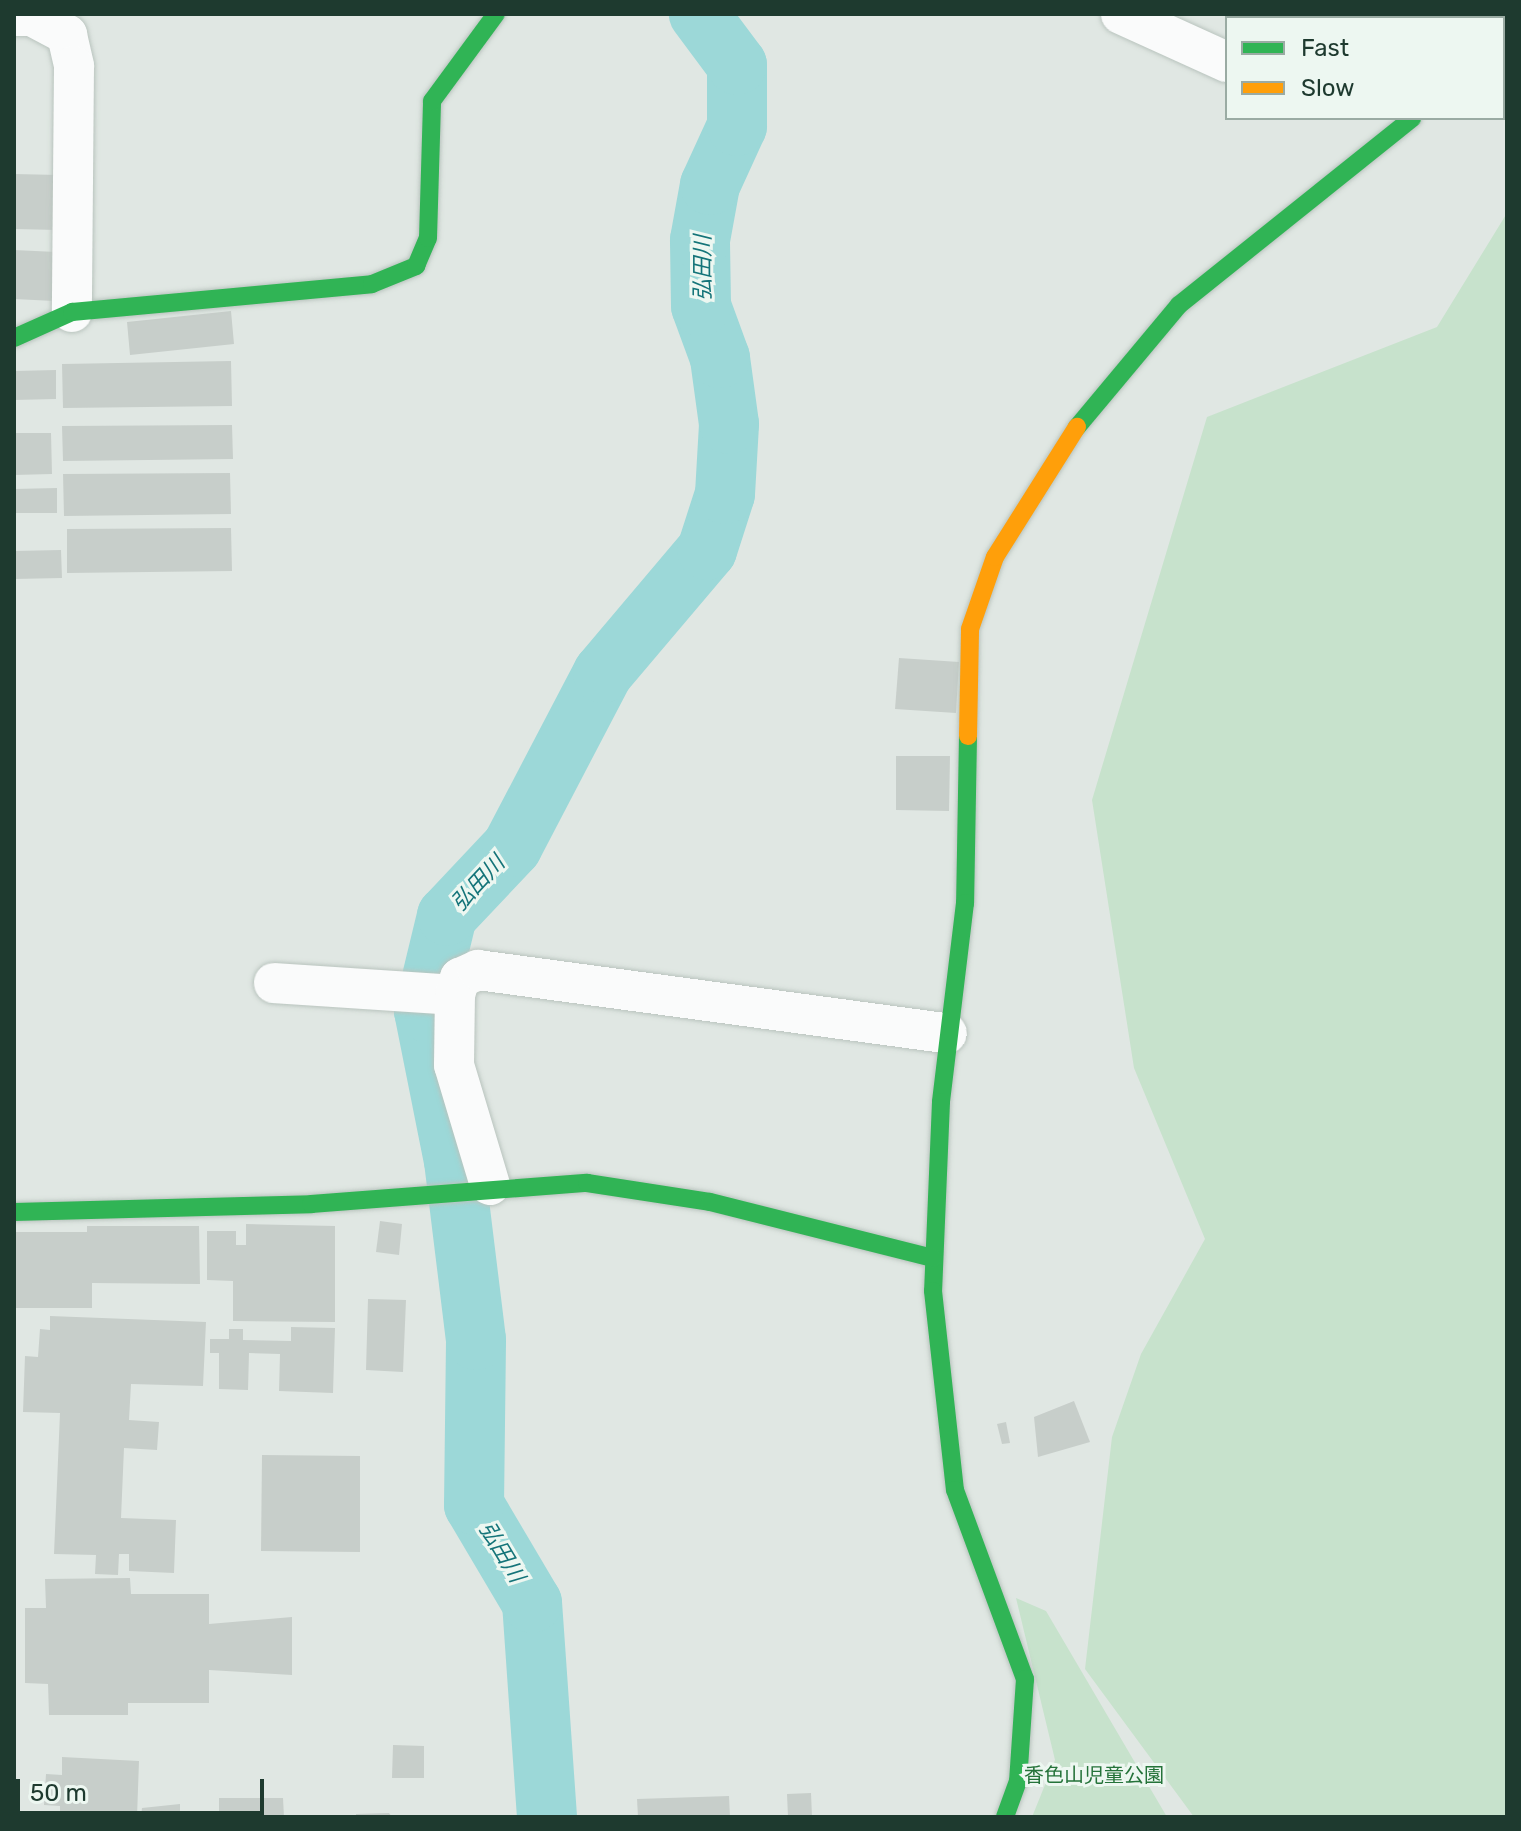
<!DOCTYPE html>
<meta charset="utf-8">
<style>
body{margin:0}
#map{position:relative;width:1521px;height:1831px;overflow:hidden;background:#e0e7e3;font-family:Rubik,"Noto Sans JP",sans-serif}
div>[style]{position:absolute}
[style*='--x']{left:calc(var(--x)*1px);top:calc(var(--y)*1px);width:calc(var(--w)*1px);rotate:calc(var(--a)*1deg)}
.green>*{inset:0;background:#c7e2cc}
.river>*{height:60px;margin:-30px;padding:0 30px;transform-origin:30px;border-radius:30px;background:#9cd8d8}
.building>*{inset:0;background:#c7ceca}
.roads{filter:drop-shadow(0 0 2px #b9c4be) drop-shadow(0 0 2px #b9c4be)}
.street>*{height:40px;margin:-20px;padding:0 20px;transform-origin:20px;border-radius:20px;background:#fafbfb}
.fast>*{height:18px;margin:-9px;padding:0 9px;transform-origin:9px;border-radius:9px;background:#30b455}
.slow>*{height:18px;margin:-9px;padding:0 9px;transform-origin:9px;border-radius:9px;background:#ff9f0a}
span{translate:-50% -50%;white-space:nowrap;text-align:center;line-height:1.15;-webkit-text-stroke:6px #edf7f1;paint-order:stroke}
.park-label{font-size:20px;color:#25733a}
.water-label{font-size:22px;color:#147479;font-style:italic}
.frame{position:absolute;inset:0;border:16px solid #1e3a2f;pointer-events:none}
.legend{position:absolute;left:1225px;top:16px;width:280px;height:104px;box-sizing:border-box;background:#edf7f1;border:2px solid #9aaba3;margin:0;padding:10px 14px;list-style:none;font-size:24px;color:#1e3a2f}
.legend li{display:flex;align-items:center;gap:16px;height:40px}
.legend b{width:40px;border:2px solid #9aaba3}
.scale{position:absolute;left:16px;top:1779px;width:248px;height:36px;box-sizing:border-box;border:4px solid #1e3a2f;border-top:0;padding-left:10px;font-size:24px;line-height:28px;white-space:nowrap;color:#1e3a2f;-webkit-text-stroke:6px #edf7f1;paint-order:stroke}
</style>
<div id="map">
<div class="green">
<div style="clip-path:polygon(1507px 213px,1507px 1817px,1194px 1817px,1085px 1669px,1112px 1437px,1141px 1354px,1205px 1239px,1134px 1068px,1092px 800px,1207px 417px,1437px 327px)"></div>
<div style="clip-path:polygon(1016px 1598px,1046px 1611px,1167px 1817px,1032px 1817px,1055px 1760px)"></div>
</div>
<div class="river">
<div style="--x:547;--y:1817;--w:215;--a:-94"></div>
<div style="--x:532;--y:1603;--w:114;--a:-120.6"></div>
<div style="--x:474;--y:1505;--w:165;--a:-89.3"></div>
<div style="--x:476;--y:1340;--w:180;--a:-97"></div>
<div style="--x:454;--y:1161;--w:153;--a:-101.3"></div>
<div style="--x:424;--y:1011;--w:98;--a:-76.4"></div>
<div style="--x:447;--y:916;--w:95;--a:-46.7"></div>
<div style="--x:512;--y:847;--w:196;--a:-62.4"></div>
<div style="--x:603;--y:673;--w:161;--a:-49.8"></div>
<div style="--x:707;--y:550;--w:59;--a:-72.2"></div>
<div style="--x:725;--y:494;--w:70;--a:-86.7"></div>
<div style="--x:729;--y:424;--w:67;--a:-97.8"></div>
<div style="--x:720;--y:358;--w:55;--a:-110.1"></div>
<div style="--x:701;--y:306;--w:66;--a:-90.9"></div>
<div style="--x:700;--y:240;--w:56;--a:-79.7"></div>
<div style="--x:710;--y:185;--w:65;--a:-65.4"></div>
<div style="--x:737;--y:126;--w:61;--a:-90"></div>
<div style="--x:737;--y:65;--w:64;--a:-126.7"></div>
</div>
<div class="building">
<div style="clip-path:polygon(14px 174px,59px 175px,58px 230px,14px 229px)"></div>
<div style="clip-path:polygon(14px 250px,56px 252px,54px 301px,14px 299px)"></div>
<div style="clip-path:polygon(231px 311px,234px 344px,130px 355px,127px 322px)"></div>
<div style="clip-path:polygon(231px 361px,232px 406px,63px 408px,62px 364px)"></div>
<div style="clip-path:polygon(56px 370px,56px 399px,14px 400px,14px 371px)"></div>
<div style="clip-path:polygon(232px 425px,233px 459px,63px 461px,62px 426px)"></div>
<div style="clip-path:polygon(14px 433px,51px 433px,52px 474px,14px 475px)"></div>
<div style="clip-path:polygon(230px 473px,231px 514px,64px 516px,63px 474px)"></div>
<div style="clip-path:polygon(57px 488px,57px 513px,14px 513px,14px 489px)"></div>
<div style="clip-path:polygon(231px 528px,232px 571px,67px 573px,67px 529px)"></div>
<div style="clip-path:polygon(61px 550px,62px 578px,14px 579px,14px 551px)"></div>
<div style="clip-path:polygon(899px 658px,959px 662px,956px 713px,895px 709px)"></div>
<div style="clip-path:polygon(896px 756px,950px 756px,949px 811px,896px 810px)"></div>
<div style="clip-path:polygon(380px 1221px,402px 1224px,399px 1255px,376px 1252px)"></div>
<div style="clip-path:polygon(246px 1224px,335px 1226px,335px 1322px,233px 1321px,233px 1281px,207px 1280px,207px 1231px,236px 1231px,236px 1245px,246px 1245px)"></div>
<div style="clip-path:polygon(87px 1226px,199px 1226px,200px 1284px,92px 1283px,92px 1308px,14px 1308px,14px 1232px,87px 1232px)"></div>
<div style="clip-path:polygon(368px 1299px,406px 1300px,403px 1372px,366px 1370px)"></div>
<div style="clip-path:polygon(50px 1316px,206px 1322px,203px 1386px,131px 1384px,129px 1420px,159px 1422px,157px 1450px,124px 1448px,121px 1518px,176px 1520px,174px 1573px,129px 1571px,129px 1554px,119px 1554px,118px 1575px,95px 1574px,96px 1555px,54px 1554px,60px 1413px,23px 1412px,25px 1356px,38px 1357px,40px 1329px,50px 1330px)"></div>
<div style="clip-path:polygon(291px 1327px,335px 1328px,333px 1393px,279px 1391px,280px 1354px,249px 1353px,248px 1390px,219px 1389px,219px 1353px,210px 1353px,210px 1339px,229px 1339px,229px 1329px,243px 1329px,243px 1340px,291px 1341px)"></div>
<div style="clip-path:polygon(1074px 1401px,1090px 1442px,1038px 1457px,1034px 1417px)"></div>
<div style="clip-path:polygon(1006px 1422px,1010px 1443px,1002px 1444px,997px 1424px)"></div>
<div style="clip-path:polygon(262px 1455px,360px 1456px,360px 1552px,261px 1551px)"></div>
<div style="clip-path:polygon(130px 1578px,131px 1594px,209px 1594px,209px 1624px,292px 1617px,292px 1675px,209px 1670px,209px 1703px,128px 1703px,128px 1715px,49px 1715px,48px 1684px,25px 1683px,25px 1608px,46px 1608px,45px 1579px)"></div>
<div style="clip-path:polygon(393px 1745px,424px 1746px,424px 1778px,392px 1778px)"></div>
<div style="clip-path:polygon(62px 1757px,139px 1761px,137px 1817px,60px 1817px,60px 1806px,44px 1805px,46px 1774px,62px 1775px)"></div>
<div style="clip-path:polygon(811px 1793px,812px 1817px,788px 1817px,787px 1794px)"></div>
<div style="clip-path:polygon(729px 1796px,730px 1817px,638px 1817px,637px 1799px)"></div>
<div style="clip-path:polygon(219px 1798px,283px 1798px,284px 1817px,219px 1817px)"></div>
<div style="clip-path:polygon(180px 1804px,180px 1817px,141px 1817px,142px 1808px)"></div>
<div style="clip-path:polygon(389px 1813px,392px 1817px,356px 1817px,356px 1814px)"></div>
</div>
<div class="roads">
<div class="street">
<div style="--x:1121;--y:14;--w:116;--a:24.4"></div>
<div style="--x:14;--y:16;--w:18;--a:0"></div>
<div style="--x:32;--y:16;--w:40;--a:28"></div>
<div style="--x:67;--y:35;--w:32;--a:77"></div>
<div style="--x:74;--y:66;--w:246;--a:90.5"></div>
<div style="--x:1369;--y:18;--w:10;--a:-24"></div>
<div style="--x:1503;--y:49;--w:5;--a:-37"></div>
<div style="--x:274;--y:983;--w:181;--a:3.8"></div>
<div style="--x:490;--y:1185;--w:125;--a:-106.7"></div>
<div style="--x:454;--y:1065;--w:70;--a:-89.2"></div>
<div style="--x:455;--y:995;--w:18;--a:-74"></div>
<div style="--x:460;--y:978;--w:20;--a:-24"></div>
<div style="--x:478;--y:970;--w:473;--a:7.7"></div>
</div>
<div class="fast">
<div style="--x:14;--y:338;--w:64;--a:-24.1"></div>
<div style="--x:72;--y:312;--w:301;--a:-5.3"></div>
<div style="--x:372;--y:284;--w:48;--a:-22.2"></div>
<div style="--x:416;--y:266;--w:30;--a:-67"></div>
<div style="--x:428;--y:238;--w:137;--a:-88.3"></div>
<div style="--x:432;--y:101;--w:108;--a:-53.7"></div>
<div style="--x:1077;--y:427;--w:159;--a:-50.1"></div>
<div style="--x:1179;--y:305;--w:299;--a:-38.7"></div>
<div style="--x:968;--y:736;--w:167;--a:91"></div>
<div style="--x:965;--y:903;--w:200;--a:96.9"></div>
<div style="--x:941;--y:1102;--w:189;--a:92.4"></div>
<div style="--x:933;--y:1291;--w:200;--a:83.7"></div>
<div style="--x:955;--y:1490;--w:202;--a:69.7"></div>
<div style="--x:1025;--y:1679;--w:102;--a:93.9"></div>
<div style="--x:1018;--y:1781;--w:38;--a:110"></div>
<div style="--x:14;--y:1212;--w:297;--a:-1.5"></div>
<div style="--x:311;--y:1204;--w:277;--a:-4.4"></div>
<div style="--x:587;--y:1183;--w:124;--a:8.8"></div>
<div style="--x:710;--y:1202;--w:230;--a:14.1"></div>
</div>
<div class="slow">
<div style="--x:968;--y:736;--w:107;--a:-88.9"></div>
<div style="--x:970;--y:629;--w:76;--a:-70.9"></div>
<div style="--x:995;--y:557;--w:154;--a:-57.8"></div>
</div>
</div>
<div class="park-label">
<span style="left:1094px;top:1775px">香色山児童公園</span>
</div>
<div class="water-label">
<span style="left:703px;top:268px;rotate:-90deg">弘田川</span>
<span style="left:478px;top:883px;rotate:-47deg">弘田川</span>
<span style="left:502px;top:1552px;rotate:59deg">弘田川</span>
</div>
<div class="frame"></div>
<ul class="legend">
<li><b style="height:10px;background:#30b455"></b>Fast</li>
<li><b style="height:10px;background:#ff9f0a"></b>Slow</li>
</ul>
<div class="scale">50 m</div>
</div>
